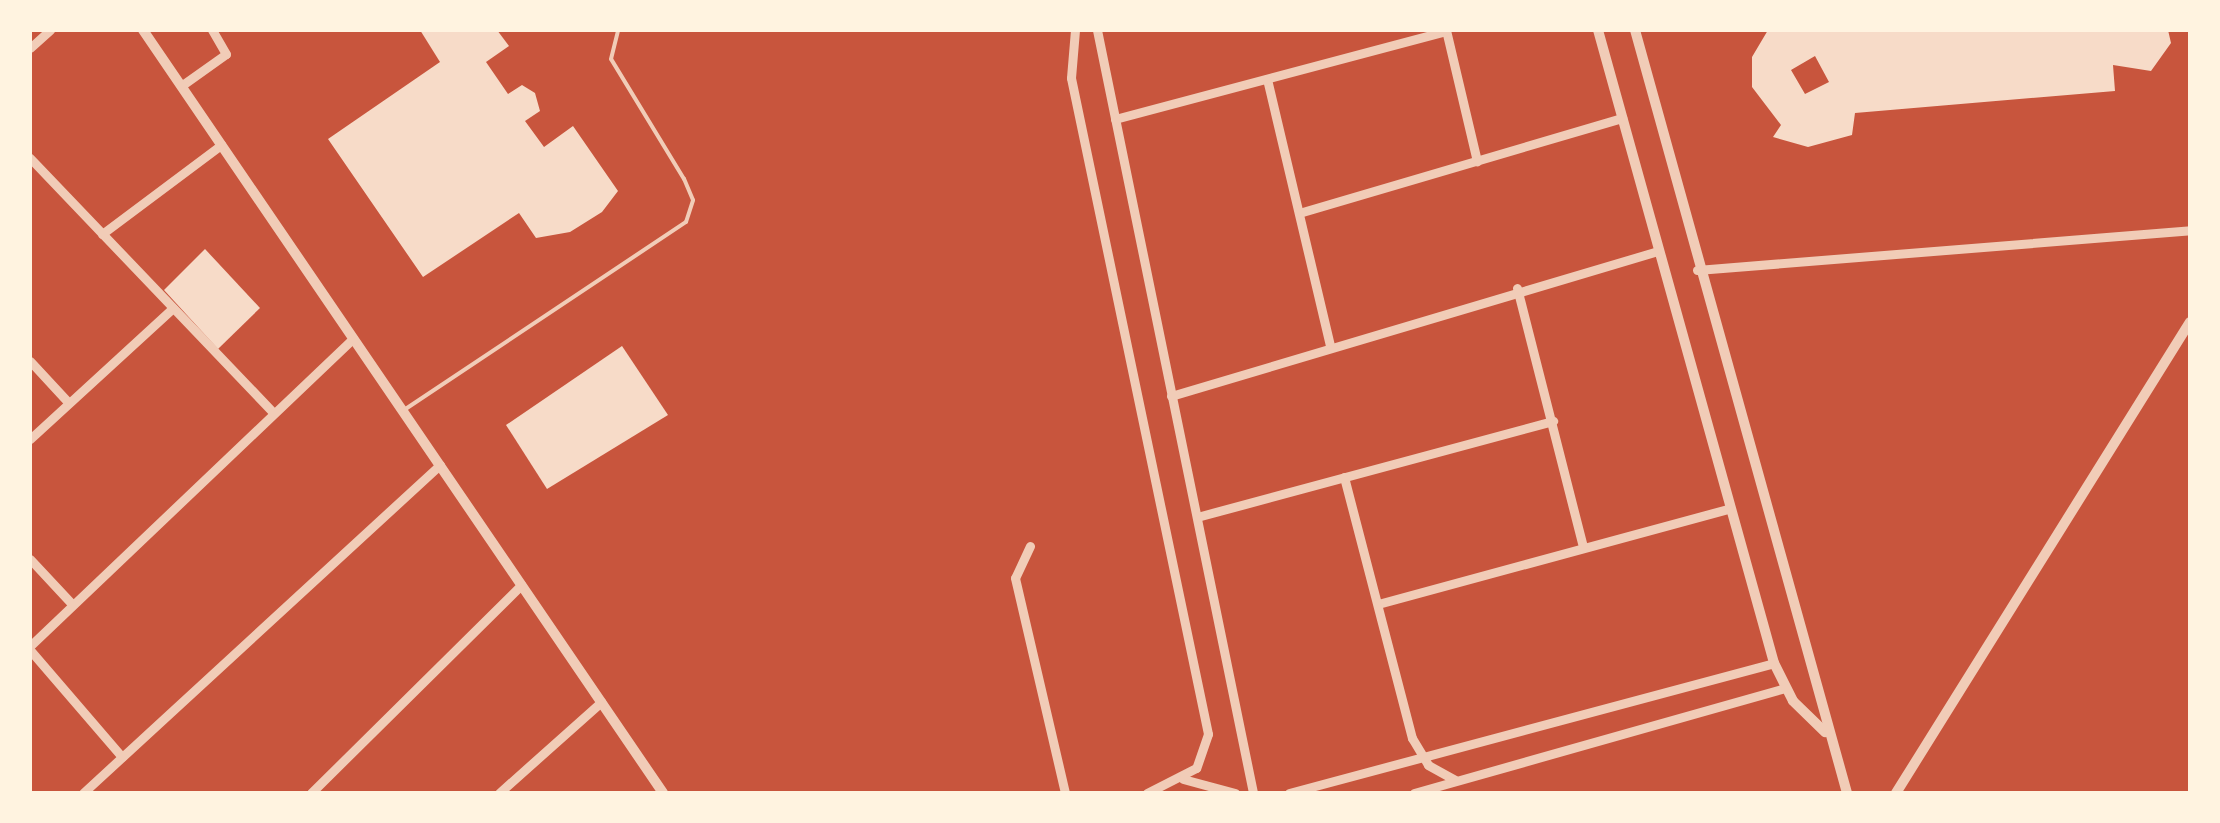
<!DOCTYPE html>
<style>
body{margin:0}
#map{position:relative;width:2220px;height:823px;overflow:hidden;background:#c8553d;font-family:"Playfair Display",serif}
div>[style]{position:absolute}
[style*='--x']{left:calc(var(--x)*1px);top:calc(var(--y)*1px);width:calc(var(--w)*1px);rotate:calc(var(--a)*1deg)}
.building>*{inset:0;background:#f7dbc8}
.service>*{height:4px;margin:-2px;padding:0 2px;transform-origin:2px;border-radius:2px;background:#f1ccb7}
.minor>*{height:9px;margin:-4.5px;padding:0 4.5px;transform-origin:4.5px;border-radius:4.5px;background:#f1ccb7}
.tertiary>*{height:10px;margin:-5px;padding:0 5px;transform-origin:5px;border-radius:5px;background:#f1ccb7}
span{translate:-50% -50%;white-space:nowrap;text-align:center;line-height:1.15;-webkit-text-stroke:10px #fff3e0;paint-order:stroke}
.frame{position:absolute;inset:0;border:32px solid #fff3e0;pointer-events:none}
</style>
<div id="map">
<div class="building">
<div style="clip-path:polygon(420px 30px,497px 30px,509px 46px,486px 62px,508px 94px,522px 85px,535px 93px,540px 111px,525px 121px,544px 147px,573px 126px,618px 191px,602px 212px,570px 232px,536px 238px,519px 213px,423px 277px,328px 139px,440px 62px)"></div>
<div style="clip-path:polygon(evenodd,1768px 30px,2168px 30px,2171px 43px,2151px 71px,2113px 65px,2115px 91px,1855px 113px,1852px 135px,1808px 147px,1773px 137px,1781px 125px,1752px 87px,1752px 57px,1768px 30px,1815px 56px,1829px 82px,1805px 94px,1791px 70px,1815px 56px)"></div>
<div style="clip-path:polygon(205px 249px,260px 308px,218px 349px,164px 290px)"></div>
<div style="clip-path:polygon(622px 346px,668px 415px,547px 489px,506px 425px)"></div>
</div>
<div class="service">
<div style="--x:404;--y:410;--w:339;--a:-33.7"></div>
<div style="--x:686;--y:222;--w:23;--a:-72"></div>
<div style="--x:693;--y:200;--w:23;--a:-113"></div>
<div style="--x:684;--y:179;--w:140;--a:-121.3"></div>
<div style="--x:611;--y:59;--w:30;--a:-76"></div>
</div>
<div class="minor">
<div style="--x:1075;--y:30;--w:48;--a:94.8"></div>
<div style="--x:1071;--y:78;--w:670;--a:78.2"></div>
<div style="--x:1208;--y:734;--w:36;--a:109"></div>
<div style="--x:1196;--y:768;--w:55;--a:153"></div>
<div style="--x:1097;--y:30;--w:779;--a:78.44"></div>
<div style="--x:1446;--y:30;--w:135;--a:76.7"></div>
<div style="--x:30;--y:48;--w:27;--a:-42"></div>
<div style="--x:1267;--y:79;--w:274;--a:76.7"></div>
<div style="--x:181;--y:86;--w:55;--a:-35.4"></div>
<div style="--x:226;--y:54;--w:28;--a:-120"></div>
<div style="--x:1115;--y:119;--w:342;--a:-14.9"></div>
<div style="--x:30;--y:158;--w:349;--a:46.3"></div>
<div style="--x:1299;--y:213;--w:337;--a:-16.4"></div>
<div style="--x:102;--y:234;--w:149;--a:-36.8"></div>
<div style="--x:1697;--y:270;--w:495;--a:-4.6"></div>
<div style="--x:1517;--y:288;--w:267;--a:75.7"></div>
<div style="--x:30;--y:361;--w:56;--a:47.2"></div>
<div style="--x:1171;--y:396;--w:508;--a:-16.58"></div>
<div style="--x:30;--y:439;--w:194;--a:-42.5"></div>
<div style="--x:1344;--y:477;--w:270;--a:75.4"></div>
<div style="--x:1412;--y:738;--w:31;--a:59"></div>
<div style="--x:1428;--y:765;--w:31;--a:29"></div>
<div style="--x:1197;--y:517;--w:369;--a:-15.1"></div>
<div style="--x:1030;--y:546;--w:35;--a:115"></div>
<div style="--x:1015;--y:578;--w:221;--a:76.9"></div>
<div style="--x:30;--y:559;--w:60;--a:47"></div>
<div style="--x:1378;--y:604;--w:363;--a:-15.2"></div>
<div style="--x:30;--y:646;--w:446;--a:-43.6"></div>
<div style="--x:30;--y:650;--w:141;--a:49.3"></div>
<div style="--x:1183;--y:779;--w:54;--a:15.1"></div>
<div style="--x:83;--y:793;--w:485;--a:-42.6"></div>
<div style="--x:311;--y:793;--w:296;--a:-44.7"></div>
<div style="--x:499;--y:793;--w:137;--a:-41.7"></div>
<div style="--x:1289;--y:793;--w:502;--a:-15"></div>
<div style="--x:1414;--y:793;--w:386;--a:-15.8"></div>
</div>
<div class="tertiary">
<div style="--x:143;--y:30;--w:923;--a:55.72"></div>
<div style="--x:1598;--y:30;--w:657;--a:74.46"></div>
<div style="--x:1774;--y:663;--w:42;--a:63.4"></div>
<div style="--x:1793;--y:701;--w:45;--a:44.1"></div>
<div style="--x:1635;--y:30;--w:792;--a:74.47"></div>
<div style="--x:1896;--y:793;--w:555;--a:-58.03"></div>
</div>
<div class="frame"></div>
</div>
